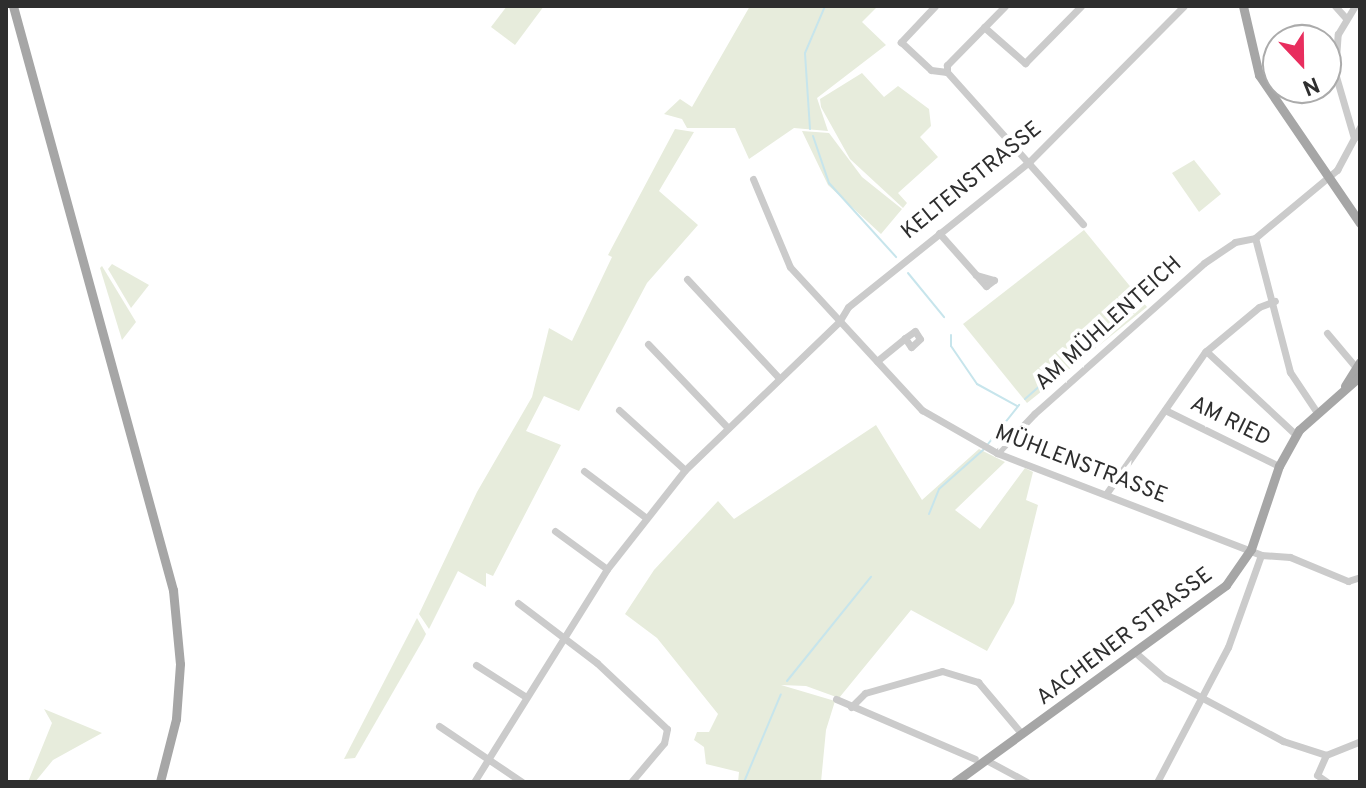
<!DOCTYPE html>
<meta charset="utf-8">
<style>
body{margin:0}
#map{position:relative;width:1366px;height:788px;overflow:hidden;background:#fff;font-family:Overpass,sans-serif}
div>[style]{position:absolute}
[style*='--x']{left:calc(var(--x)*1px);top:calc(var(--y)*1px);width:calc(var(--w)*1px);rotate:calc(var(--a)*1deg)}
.green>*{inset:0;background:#e7ecdc}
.stream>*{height:2px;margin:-1px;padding:0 1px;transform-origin:1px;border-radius:1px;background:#c7e5ec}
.minor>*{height:7px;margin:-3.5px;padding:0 3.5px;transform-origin:3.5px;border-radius:3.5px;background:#cbcbcb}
.major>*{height:9px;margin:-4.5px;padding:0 4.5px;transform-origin:4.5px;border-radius:4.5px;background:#a6a6a6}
span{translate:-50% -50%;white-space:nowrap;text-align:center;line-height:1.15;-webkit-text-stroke:8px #fff;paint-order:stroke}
.street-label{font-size:22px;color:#2e2e2e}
.frame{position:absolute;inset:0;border:8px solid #2e2e2e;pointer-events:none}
.north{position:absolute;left:1262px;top:24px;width:80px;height:80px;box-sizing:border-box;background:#fff;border:2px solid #ababab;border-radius:50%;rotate:158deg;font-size:22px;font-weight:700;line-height:32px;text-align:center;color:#2e2e2e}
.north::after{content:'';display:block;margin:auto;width:28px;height:36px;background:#e82e5e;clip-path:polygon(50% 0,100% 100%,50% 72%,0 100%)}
</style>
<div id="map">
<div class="green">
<div style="clip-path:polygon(507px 6px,544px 6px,515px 45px,491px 27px)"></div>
<div style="clip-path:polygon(750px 6px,878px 6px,862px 22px,886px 45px,817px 98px,828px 131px,794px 128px,749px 159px,735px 128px,687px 128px,682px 119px,664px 114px,680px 99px,692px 107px)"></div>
<div style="clip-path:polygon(862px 73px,884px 97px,898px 86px,929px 109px,931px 126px,920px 137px,938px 157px,898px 193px,907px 203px,903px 208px,850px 159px,821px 107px,820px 99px)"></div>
<div style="clip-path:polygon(675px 129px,694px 132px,659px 191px,698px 225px,647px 283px,579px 411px,544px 396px,526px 431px,561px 445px,493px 576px,486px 573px,486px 587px,458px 571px,429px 629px,419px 614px,477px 492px,532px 397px,549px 328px,572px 341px,612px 257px,608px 255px)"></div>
<div style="clip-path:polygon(802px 131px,829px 133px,862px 177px,902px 209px,881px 234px,828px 185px)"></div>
<div style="clip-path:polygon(1194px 160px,1221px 194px,1199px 212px,1172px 173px)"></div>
<div style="clip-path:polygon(1084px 230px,1147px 307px,1027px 403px,963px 324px)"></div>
<div style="clip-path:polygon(112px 264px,149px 285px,131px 308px,108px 269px)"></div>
<div style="clip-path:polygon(102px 266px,136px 322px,122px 340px,100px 268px)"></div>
<div style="clip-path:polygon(876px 425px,922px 500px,979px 449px,1005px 462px,955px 510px,980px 529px,1025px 468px,1033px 472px,1026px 500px,1038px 505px,1014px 603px,987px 651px,911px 610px,839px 698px,806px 686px,781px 685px,835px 701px,826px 730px,821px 782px,738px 782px,739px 772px,706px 764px,704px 747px,694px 740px,697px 732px,709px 732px,718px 714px,657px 638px,625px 614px,654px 570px,718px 501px,734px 519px)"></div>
<div style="clip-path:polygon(417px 618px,426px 634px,423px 640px,355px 758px,344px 759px)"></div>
<div style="clip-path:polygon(44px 709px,102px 733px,53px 760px,35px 782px,28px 782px,52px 723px)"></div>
</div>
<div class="stream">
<div style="--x:810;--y:129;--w:76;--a:-93.8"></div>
<div style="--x:805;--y:53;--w:51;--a:-66.9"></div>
<div style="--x:813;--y:136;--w:50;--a:71.2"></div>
<div style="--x:829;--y:183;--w:100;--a:47.8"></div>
<div style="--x:908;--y:273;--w:57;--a:50.7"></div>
<div style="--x:951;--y:335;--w:11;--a:90"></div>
<div style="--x:951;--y:346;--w:46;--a:55.6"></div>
<div style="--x:977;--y:384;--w:46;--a:28.8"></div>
<div style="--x:1025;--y:399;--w:48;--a:-41.6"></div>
<div style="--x:988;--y:444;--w:50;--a:-51.5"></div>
<div style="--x:929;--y:514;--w:27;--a:-68"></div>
<div style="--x:939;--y:489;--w:60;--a:-41.6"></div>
<div style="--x:787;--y:681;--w:134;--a:-51.1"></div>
<div style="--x:744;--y:782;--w:95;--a:-67.2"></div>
</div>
<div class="minor">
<div style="--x:935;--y:6;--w:50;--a:133.4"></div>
<div style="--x:901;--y:42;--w:41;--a:43"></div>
<div style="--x:931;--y:70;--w:16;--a:7"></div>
<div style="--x:1005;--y:6;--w:83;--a:134.5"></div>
<div style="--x:947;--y:65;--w:7;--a:90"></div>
<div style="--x:947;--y:72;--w:204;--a:48.2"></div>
<div style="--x:1335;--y:6;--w:15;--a:48"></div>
<div style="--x:984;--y:27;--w:55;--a:41.3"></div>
<div style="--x:1025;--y:63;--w:80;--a:-45.5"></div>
<div style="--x:1354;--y:138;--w:68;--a:-106.3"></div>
<div style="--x:1335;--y:73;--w:39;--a:-86"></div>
<div style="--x:1338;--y:34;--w:33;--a:-59"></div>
<div style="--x:753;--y:179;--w:95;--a:67.2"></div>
<div style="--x:790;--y:267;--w:195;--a:47.3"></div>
<div style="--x:922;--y:410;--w:86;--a:29.8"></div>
<div style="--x:997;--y:453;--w:283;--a:21.1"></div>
<div style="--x:1261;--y:555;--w:98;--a:109.7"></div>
<div style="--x:1228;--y:647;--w:153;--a:117.7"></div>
<div style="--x:939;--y:233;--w:71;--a:48.4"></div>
<div style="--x:986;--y:286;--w:10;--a:-37"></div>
<div style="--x:994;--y:280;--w:19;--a:-164"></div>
<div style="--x:687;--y:279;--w:135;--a:47.1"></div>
<div style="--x:1327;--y:333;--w:50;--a:49.9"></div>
<div style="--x:648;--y:344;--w:115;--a:46.4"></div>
<div style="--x:1206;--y:351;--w:123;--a:43"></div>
<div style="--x:877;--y:361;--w:36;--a:-39"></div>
<div style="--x:905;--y:338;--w:12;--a:-35"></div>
<div style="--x:915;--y:331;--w:9;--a:58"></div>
<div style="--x:920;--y:339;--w:12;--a:138"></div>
<div style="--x:911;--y:347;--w:11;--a:-124"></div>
<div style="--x:619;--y:410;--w:89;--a:42.3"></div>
<div style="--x:1165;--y:410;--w:127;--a:26.2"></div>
<div style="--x:1316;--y:411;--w:47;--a:-123.7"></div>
<div style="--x:1290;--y:372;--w:138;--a:-104.6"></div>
<div style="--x:1255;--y:238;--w:107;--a:-39.7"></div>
<div style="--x:1337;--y:170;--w:49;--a:-61.9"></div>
<div style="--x:997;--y:453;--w:54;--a:-46.5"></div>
<div style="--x:1034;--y:414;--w:227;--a:-41.6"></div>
<div style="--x:1204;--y:263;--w:37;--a:-34"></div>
<div style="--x:1235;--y:242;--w:20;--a:-11"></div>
<div style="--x:584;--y:471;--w:76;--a:37"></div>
<div style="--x:1106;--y:494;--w:173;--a:-55.1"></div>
<div style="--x:1205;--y:352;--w:70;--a:-39.8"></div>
<div style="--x:1259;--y:307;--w:17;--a:-21"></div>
<div style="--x:555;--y:531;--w:64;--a:36.2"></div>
<div style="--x:1261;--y:555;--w:29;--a:4"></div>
<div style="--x:1290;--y:557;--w:63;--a:22.5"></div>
<div style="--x:1348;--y:581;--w:13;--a:-18"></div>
<div style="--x:518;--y:603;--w:99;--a:37.2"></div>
<div style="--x:597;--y:663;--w:96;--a:43.3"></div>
<div style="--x:667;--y:729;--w:14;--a:102"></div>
<div style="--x:664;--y:743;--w:51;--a:130.2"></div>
<div style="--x:1137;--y:654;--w:37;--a:41"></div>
<div style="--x:1165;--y:678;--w:134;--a:28.1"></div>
<div style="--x:1283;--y:741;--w:45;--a:18"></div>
<div style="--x:1326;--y:755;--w:37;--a:-22"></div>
<div style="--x:476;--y:665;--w:59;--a:32.6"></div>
<div style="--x:836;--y:699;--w:151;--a:23.3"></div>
<div style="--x:851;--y:707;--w:20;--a:-45"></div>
<div style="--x:865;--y:693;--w:80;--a:-15.9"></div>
<div style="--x:942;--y:671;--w:38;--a:17"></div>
<div style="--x:978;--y:682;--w:68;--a:49.8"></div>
<div style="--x:439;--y:726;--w:100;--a:34"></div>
<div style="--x:1326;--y:755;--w:22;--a:114"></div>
<div style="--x:1317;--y:775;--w:12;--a:35"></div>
<div style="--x:986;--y:760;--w:47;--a:28.2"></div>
<div style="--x:474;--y:782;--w:251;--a:-58"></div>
<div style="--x:607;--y:569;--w:126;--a:-51.8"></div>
<div style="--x:685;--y:470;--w:214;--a:-43.9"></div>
<div style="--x:839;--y:322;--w:17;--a:-59"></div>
<div style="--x:848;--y:307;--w:233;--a:-38.7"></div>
<div style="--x:1030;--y:161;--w:218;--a:-45.2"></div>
</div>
<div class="major">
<div style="--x:13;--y:6;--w:606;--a:74.68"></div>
<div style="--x:173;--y:590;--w:74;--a:84.6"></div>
<div style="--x:180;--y:664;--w:55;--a:94.2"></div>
<div style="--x:176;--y:719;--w:65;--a:104.3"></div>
<div style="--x:1243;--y:6;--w:71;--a:76.9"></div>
<div style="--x:1259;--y:75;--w:179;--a:55.7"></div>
<div style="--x:1345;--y:386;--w:28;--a:-58"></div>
<div style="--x:955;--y:782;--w:335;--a:-36"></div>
<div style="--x:1226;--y:585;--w:44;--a:-55.2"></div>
<div style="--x:1251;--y:549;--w:88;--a:-71.4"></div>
<div style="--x:1279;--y:466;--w:41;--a:-60.9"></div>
<div style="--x:1299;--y:430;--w:81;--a:-41.5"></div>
</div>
<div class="street-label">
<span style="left:972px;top:181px;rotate:-39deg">KELTENSTRASSE</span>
<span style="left:1109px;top:324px;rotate:-42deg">AM MÜHLENTEICH</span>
<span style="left:1230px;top:422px;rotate:26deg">AM RIED</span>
<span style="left:1081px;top:465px;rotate:21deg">MÜHLENSTRASSE</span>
<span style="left:1125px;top:637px;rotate:-37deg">AACHENER STRASSE</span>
</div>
<div class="frame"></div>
<div class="north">N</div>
</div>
